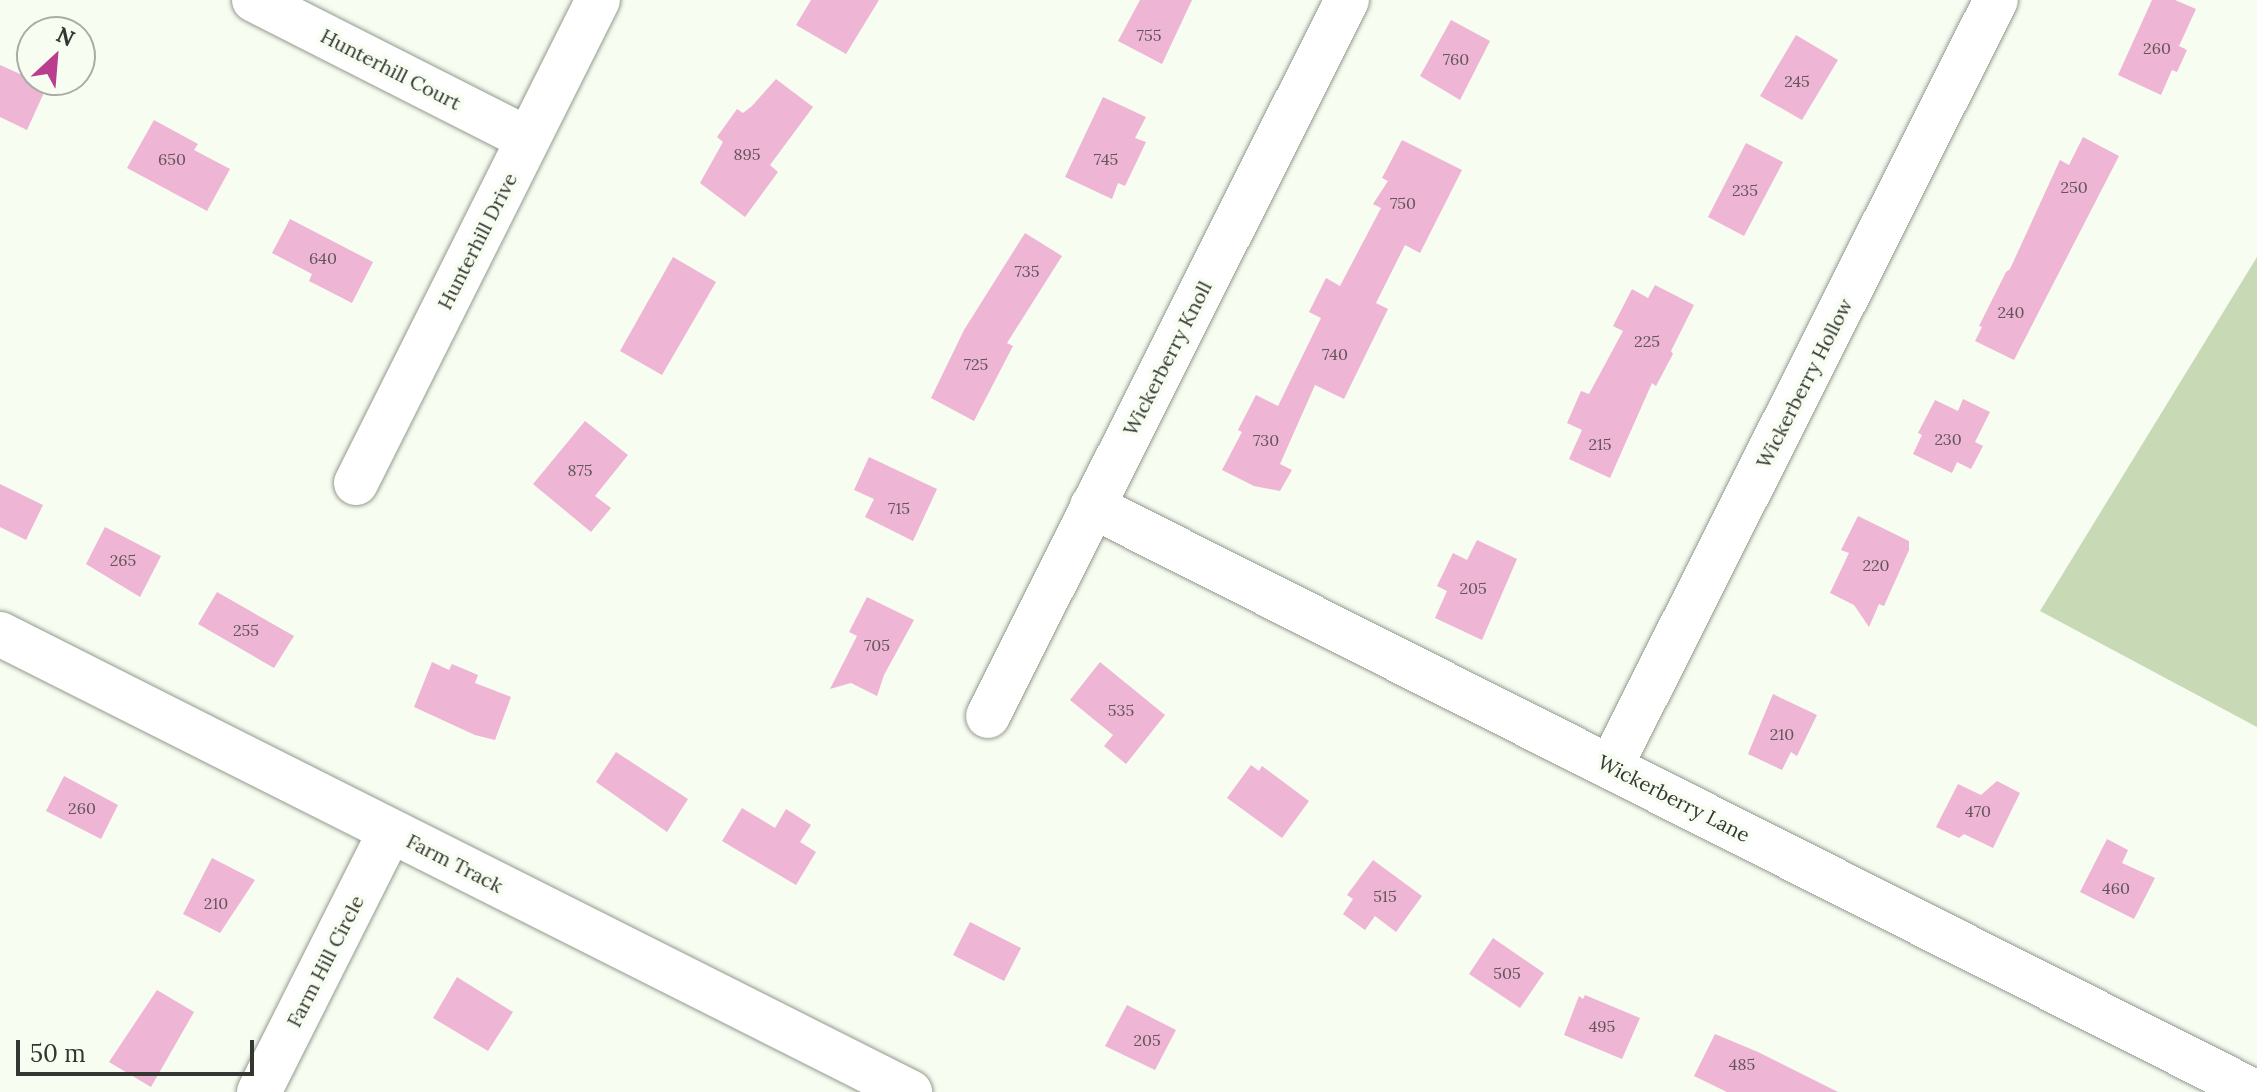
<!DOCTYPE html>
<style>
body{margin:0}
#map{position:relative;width:2257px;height:1092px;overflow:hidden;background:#f7fdf1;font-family:Lora,serif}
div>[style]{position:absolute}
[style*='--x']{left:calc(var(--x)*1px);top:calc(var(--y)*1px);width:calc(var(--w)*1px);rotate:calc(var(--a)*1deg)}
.green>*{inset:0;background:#c7d9b5}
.building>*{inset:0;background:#efb5d5}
.roads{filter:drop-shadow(0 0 2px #949a8f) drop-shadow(0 0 2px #949a8f)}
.minor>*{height:44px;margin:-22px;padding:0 22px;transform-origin:22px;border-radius:22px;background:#fff}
span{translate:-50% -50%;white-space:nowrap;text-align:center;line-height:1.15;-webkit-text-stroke:7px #f7fdf1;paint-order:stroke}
.number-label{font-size:16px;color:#63565b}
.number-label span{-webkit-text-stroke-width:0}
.street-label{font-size:20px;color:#343632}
.north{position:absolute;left:16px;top:16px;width:80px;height:80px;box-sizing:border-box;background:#f7fdf1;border:2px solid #a9ada5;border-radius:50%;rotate:26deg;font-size:22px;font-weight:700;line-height:32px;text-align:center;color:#343632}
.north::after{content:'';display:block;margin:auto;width:28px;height:36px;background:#ba3e8e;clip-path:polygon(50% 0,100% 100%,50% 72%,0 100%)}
.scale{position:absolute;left:16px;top:1040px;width:238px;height:36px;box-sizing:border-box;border:4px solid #343632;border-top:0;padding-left:10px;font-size:24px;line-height:28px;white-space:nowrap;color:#343632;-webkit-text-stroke:6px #f7fdf1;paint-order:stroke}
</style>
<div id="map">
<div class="green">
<div style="clip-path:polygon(2257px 257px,2257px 727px,2040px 611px)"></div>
</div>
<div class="building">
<div style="clip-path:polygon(811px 0,879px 0,846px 54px,796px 25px)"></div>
<div style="clip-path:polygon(1140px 0,1192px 0,1162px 64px,1118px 41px)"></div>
<div style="clip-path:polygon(2152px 0,2175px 0,2196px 9px,2179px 46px,2187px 50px,2177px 72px,2172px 70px,2161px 95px,2118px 75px)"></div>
<div style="clip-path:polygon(1451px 20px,1490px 41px,1460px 100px,1420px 76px)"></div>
<div style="clip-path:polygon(1796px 35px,1838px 60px,1802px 120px,1760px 96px)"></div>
<div style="clip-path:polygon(0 65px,47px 86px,27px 130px,0 117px)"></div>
<div style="clip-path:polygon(776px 79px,813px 107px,770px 165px,778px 172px,745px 217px,700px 183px,723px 142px,717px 137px,737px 109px,743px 113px,752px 106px)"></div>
<div style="clip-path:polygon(1103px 97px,1146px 117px,1135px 138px,1146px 142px,1125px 186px,1118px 183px,1112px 199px,1065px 177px)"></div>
<div style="clip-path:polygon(154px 120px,198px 144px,194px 150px,230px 169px,207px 211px,127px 168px)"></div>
<div style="clip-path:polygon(2083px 137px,2119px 156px,2014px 360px,1975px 341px,1982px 327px,1979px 326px,2006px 272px,2010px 269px,2060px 160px,2069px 165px)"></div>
<div style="clip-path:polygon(1402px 140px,1462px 170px,1420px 253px,1405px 245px,1376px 303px,1388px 309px,1344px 399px,1315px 385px,1280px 464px,1292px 470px,1280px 491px,1254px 486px,1222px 470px,1242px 432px,1238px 430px,1256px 395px,1278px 406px,1321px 318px,1309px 312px,1326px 278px,1340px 286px,1381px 208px,1373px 204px,1388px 181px,1382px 178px)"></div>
<div style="clip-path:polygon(1746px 143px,1783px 162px,1744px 236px,1708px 217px)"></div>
<div style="clip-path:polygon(290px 219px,373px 262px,352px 303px,309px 281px,312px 274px,272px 253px)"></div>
<div style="clip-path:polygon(1025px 233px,1062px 256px,1007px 343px,1013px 346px,974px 421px,931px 398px,964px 330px)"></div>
<div style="clip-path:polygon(673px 257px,716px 282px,662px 375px,620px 351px)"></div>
<div style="clip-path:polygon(1655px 285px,1694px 305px,1671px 351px,1673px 354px,1656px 386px,1652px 383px,1610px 478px,1569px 459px,1582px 430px,1567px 423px,1581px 391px,1589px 394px,1623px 331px,1613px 326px,1632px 289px,1648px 298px)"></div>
<div style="clip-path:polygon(1963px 399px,1990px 412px,1975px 442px,1983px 446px,1971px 469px,1957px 462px,1952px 473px,1913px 454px,1922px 435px,1918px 433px,1935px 400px,1958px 411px)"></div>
<div style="clip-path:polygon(585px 421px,628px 455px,595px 496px,611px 508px,591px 532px,533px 484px)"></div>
<div style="clip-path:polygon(869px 457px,937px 489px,913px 541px,865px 517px,874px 499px,854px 490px)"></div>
<div style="clip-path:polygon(0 484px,43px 505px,26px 540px,0 527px)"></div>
<div style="clip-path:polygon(1858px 516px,1909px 541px,1909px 550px,1884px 606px,1879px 604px,1869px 627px,1854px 605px,1830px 593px,1849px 553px,1841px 550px)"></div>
<div style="clip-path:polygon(105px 527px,161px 556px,140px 597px,86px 564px)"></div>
<div style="clip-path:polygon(1477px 540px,1517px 559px,1482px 640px,1435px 618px,1447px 591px,1437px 586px,1453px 553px,1467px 560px)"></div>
<div style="clip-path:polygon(217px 592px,294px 636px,274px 668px,198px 624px)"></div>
<div style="clip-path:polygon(867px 597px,914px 620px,884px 675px,877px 696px,851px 683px,830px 689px,857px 636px,849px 632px)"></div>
<div style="clip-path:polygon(432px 662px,449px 670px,452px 664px,478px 675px,475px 683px,511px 697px,495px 740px,475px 735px,414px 707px)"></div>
<div style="clip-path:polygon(1100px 662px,1165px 715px,1126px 764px,1104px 746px,1113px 735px,1070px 700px)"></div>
<div style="clip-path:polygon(1773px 694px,1817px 715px,1797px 756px,1791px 752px,1782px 770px,1748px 754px)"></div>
<div style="clip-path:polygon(616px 752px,688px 799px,667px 832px,596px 782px)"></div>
<div style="clip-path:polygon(1251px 765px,1259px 771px,1262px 766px,1309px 801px,1282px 838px,1227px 798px)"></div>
<div style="clip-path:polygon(64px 776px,118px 805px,101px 839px,46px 811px)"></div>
<div style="clip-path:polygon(1997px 781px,2020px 793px,1993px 848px,1964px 834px,1959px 838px,1936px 827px,1958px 784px,1981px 795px)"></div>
<div style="clip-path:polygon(742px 808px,775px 828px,786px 809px,811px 825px,800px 842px,816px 852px,796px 885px,722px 841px)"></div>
<div style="clip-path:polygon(2107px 839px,2128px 850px,2122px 863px,2155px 878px,2134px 919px,2080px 892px)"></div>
<div style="clip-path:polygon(212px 858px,255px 880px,220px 933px,183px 914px)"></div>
<div style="clip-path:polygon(1373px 860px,1422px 896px,1396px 932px,1375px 916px,1365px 930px,1343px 914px,1353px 899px,1347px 895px)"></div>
<div style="clip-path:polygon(970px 922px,1021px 948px,1004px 981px,953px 955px)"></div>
<div style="clip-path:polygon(1493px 938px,1544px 973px,1520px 1008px,1469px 974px)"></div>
<div style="clip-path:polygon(457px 977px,513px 1012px,488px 1051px,433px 1018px)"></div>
<div style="clip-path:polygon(157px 990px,194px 1012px,151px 1087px,109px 1062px)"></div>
<div style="clip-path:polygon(1585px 995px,1640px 1018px,1622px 1059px,1564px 1035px,1579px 996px,1583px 999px)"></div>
<div style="clip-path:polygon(1127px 1005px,1176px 1030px,1155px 1070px,1105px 1046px)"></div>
<div style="clip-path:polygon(1715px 1034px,1758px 1052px,1838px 1092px,1727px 1092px,1694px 1076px)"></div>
</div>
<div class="roads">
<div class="minor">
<div style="--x:254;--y:0;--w:307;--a:26.9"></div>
<div style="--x:356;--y:483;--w:540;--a:-63.39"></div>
<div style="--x:1092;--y:506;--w:1302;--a:26.74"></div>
<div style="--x:0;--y:634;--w:1019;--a:26.72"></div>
<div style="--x:988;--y:716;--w:801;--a:-63.37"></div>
<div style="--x:1611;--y:766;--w:857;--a:-63.32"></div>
<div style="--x:259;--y:1092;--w:292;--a:-63.3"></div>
</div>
</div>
<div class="number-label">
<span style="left:1149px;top:35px">755</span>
<span style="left:2157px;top:48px">260</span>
<span style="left:1456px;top:59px">760</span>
<span style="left:1797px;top:81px">245</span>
<span style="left:747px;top:154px">895</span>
<span style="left:172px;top:159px">650</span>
<span style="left:1106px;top:159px">745</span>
<span style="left:2074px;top:187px">250</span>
<span style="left:1745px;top:190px">235</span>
<span style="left:1403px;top:203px">750</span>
<span style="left:323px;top:258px">640</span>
<span style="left:1027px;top:271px">735</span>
<span style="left:2011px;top:312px">240</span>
<span style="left:1647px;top:341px">225</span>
<span style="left:1335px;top:354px">740</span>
<span style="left:976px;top:364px">725</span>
<span style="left:1948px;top:439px">230</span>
<span style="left:1266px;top:440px">730</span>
<span style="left:1600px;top:444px">215</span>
<span style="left:580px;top:470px">875</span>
<span style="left:899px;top:508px">715</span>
<span style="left:123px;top:560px">265</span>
<span style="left:1876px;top:565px">220</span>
<span style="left:1473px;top:588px">205</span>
<span style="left:246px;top:630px">255</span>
<span style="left:877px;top:645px">705</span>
<span style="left:1121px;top:710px">535</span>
<span style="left:1782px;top:734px">210</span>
<span style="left:82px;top:808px">260</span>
<span style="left:1978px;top:811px">470</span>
<span style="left:2116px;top:888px">460</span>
<span style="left:1385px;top:896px">515</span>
<span style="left:216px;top:903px">210</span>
<span style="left:1507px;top:973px">505</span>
<span style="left:1602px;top:1026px">495</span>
<span style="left:1147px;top:1040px">205</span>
<span style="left:1742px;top:1064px">485</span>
</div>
<div class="street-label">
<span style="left:391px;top:69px;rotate:27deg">Hunterhill Court</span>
<span style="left:477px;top:241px;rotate:-63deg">Hunterhill Drive</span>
<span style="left:1167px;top:358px;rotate:-63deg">Wickerberry Knoll</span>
<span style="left:1804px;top:383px;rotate:-63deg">Wickerberry Hollow</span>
<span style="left:1674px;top:798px;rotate:27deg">Wickerberry Lane</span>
<span style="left:455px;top:863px;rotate:27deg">Farm Track</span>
<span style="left:325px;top:961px;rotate:-63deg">Farm Hill Circle</span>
</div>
<div class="north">N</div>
<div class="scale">50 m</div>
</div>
